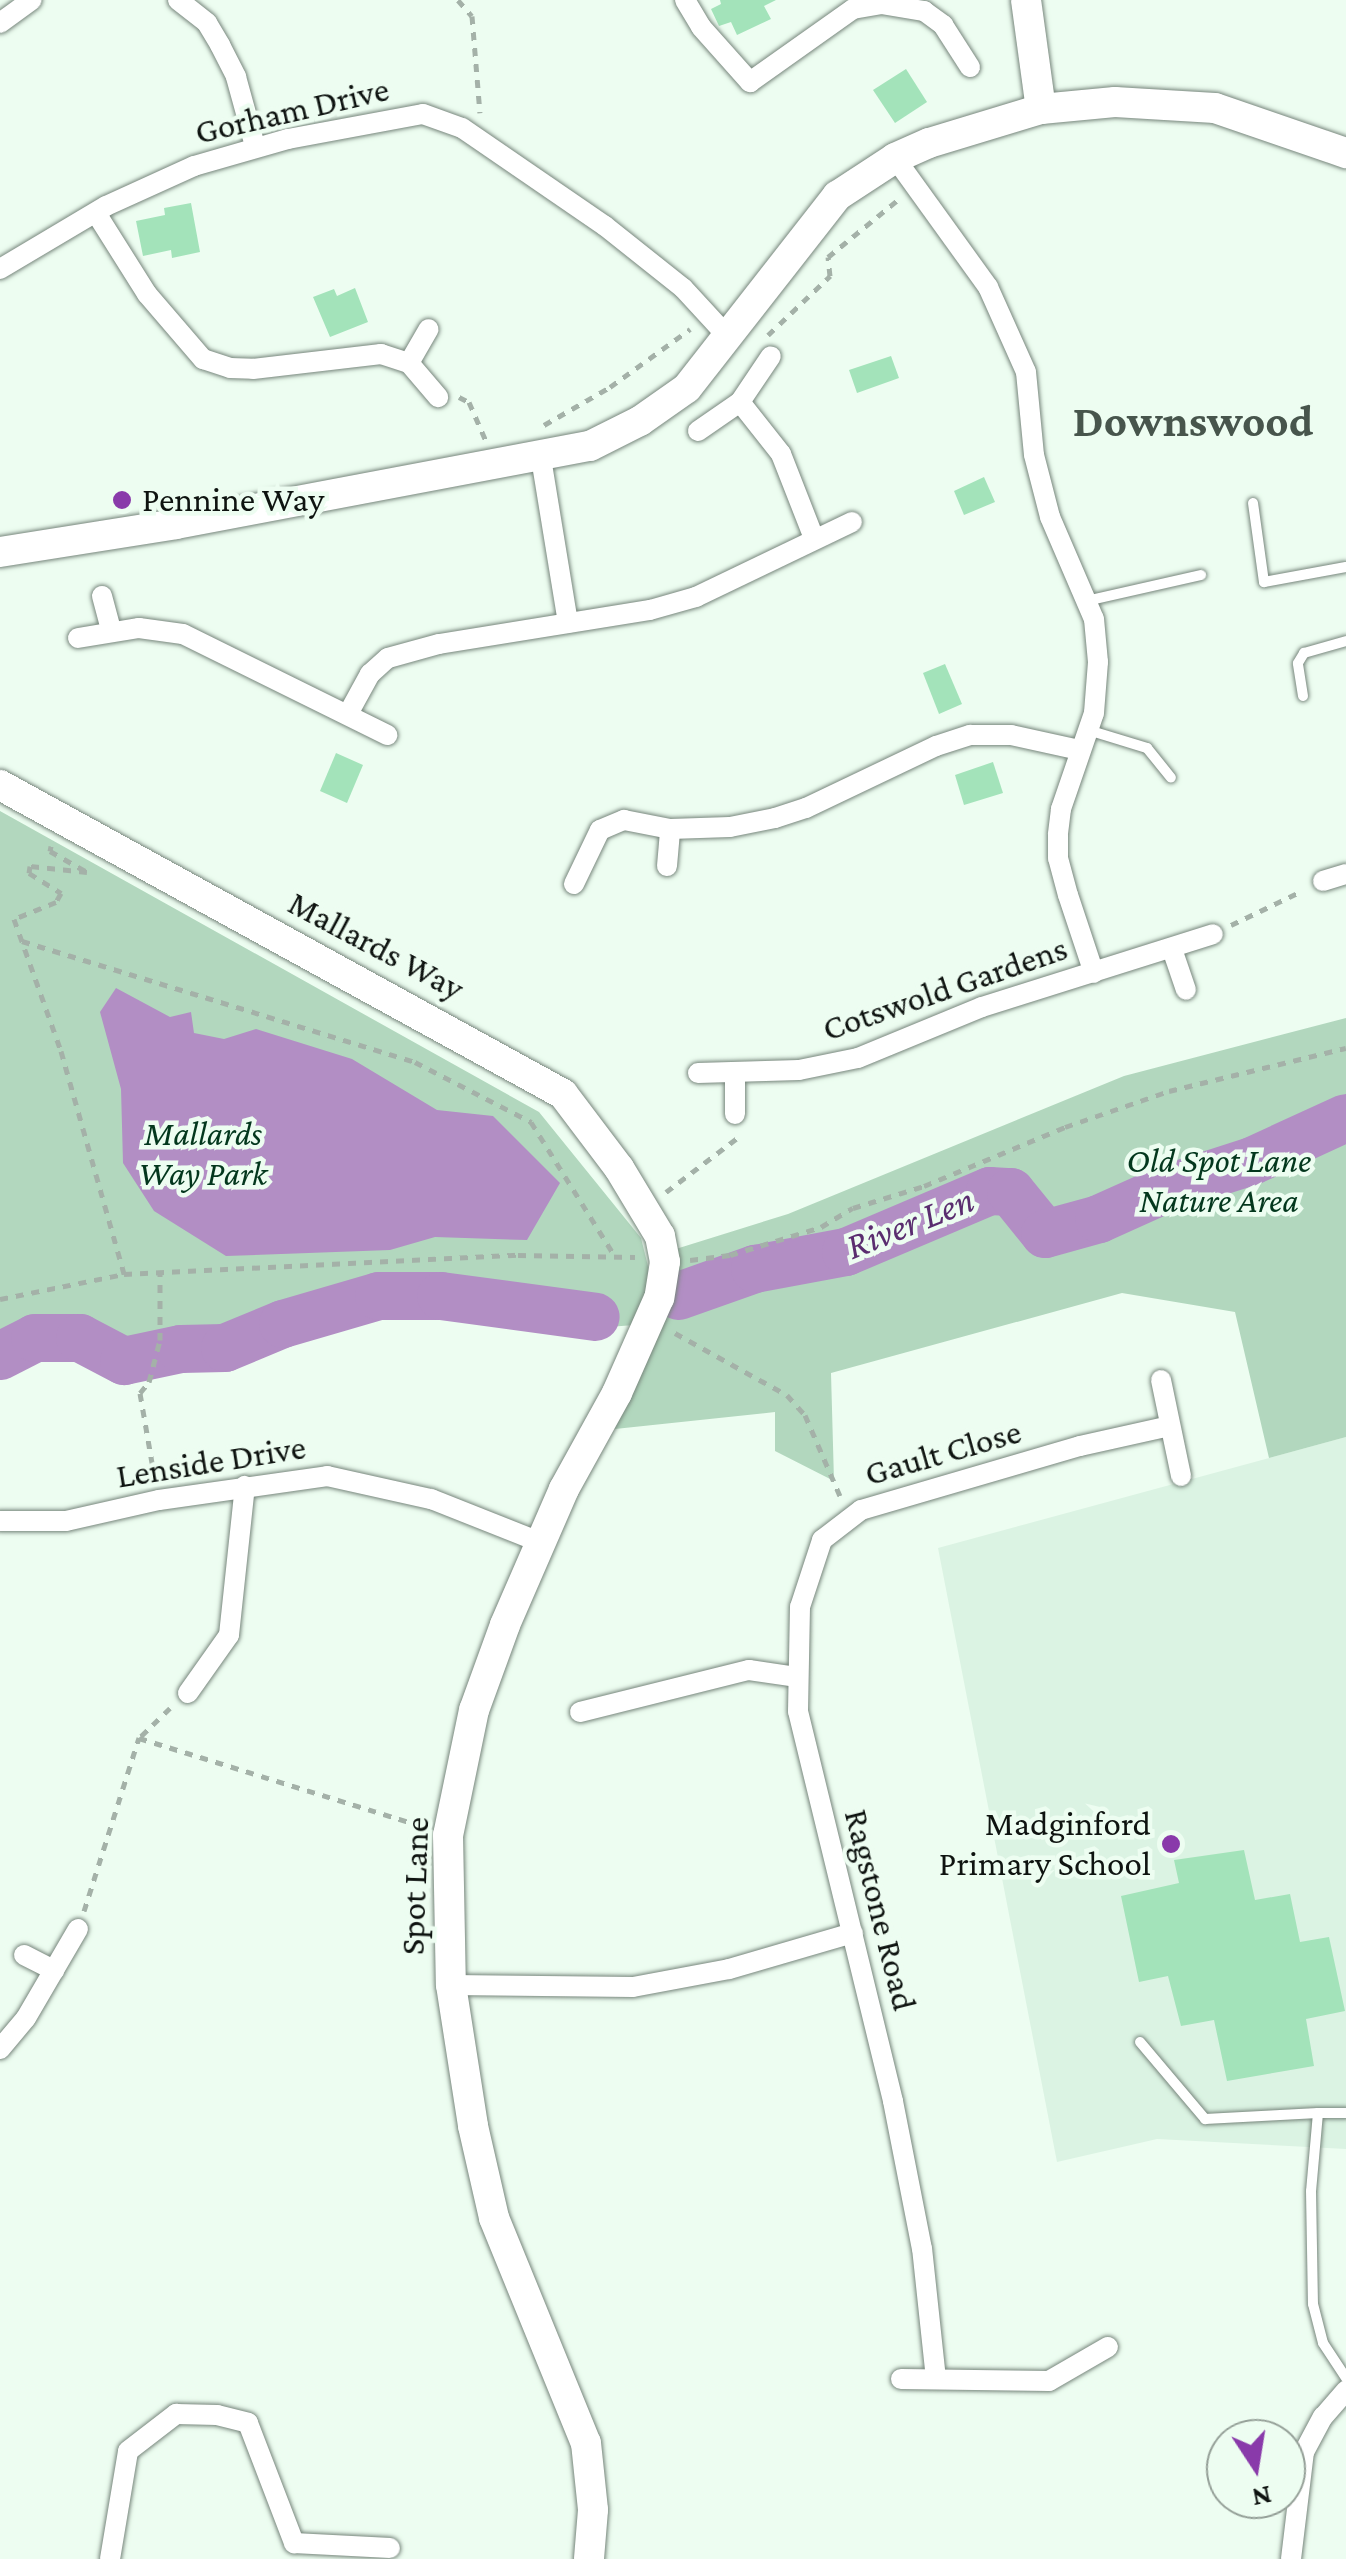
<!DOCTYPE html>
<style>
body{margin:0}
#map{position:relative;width:1346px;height:2559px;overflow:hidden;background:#edfdf1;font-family:"Crimson Pro",serif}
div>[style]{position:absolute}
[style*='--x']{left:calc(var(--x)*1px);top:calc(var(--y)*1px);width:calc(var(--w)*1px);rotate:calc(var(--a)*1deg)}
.built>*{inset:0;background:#dbf3e3}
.green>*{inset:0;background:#b2d7be}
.water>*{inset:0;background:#b28ec4}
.river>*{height:48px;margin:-24px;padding:0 24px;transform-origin:24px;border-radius:24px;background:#b28ec4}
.building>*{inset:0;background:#a3e3ba}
.path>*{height:5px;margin-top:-2.5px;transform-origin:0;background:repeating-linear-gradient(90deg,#a4b1a8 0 8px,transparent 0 16px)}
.roads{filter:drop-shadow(0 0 2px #77867c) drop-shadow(0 0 2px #77867c)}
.lane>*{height:10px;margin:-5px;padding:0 5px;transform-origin:5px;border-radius:5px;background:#fff}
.street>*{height:20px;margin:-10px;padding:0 10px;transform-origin:10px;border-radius:10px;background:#fff}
.secondary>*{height:30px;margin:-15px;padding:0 15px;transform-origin:15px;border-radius:15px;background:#fff}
.dots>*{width:28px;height:28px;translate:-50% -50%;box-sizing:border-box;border:5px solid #edfdf1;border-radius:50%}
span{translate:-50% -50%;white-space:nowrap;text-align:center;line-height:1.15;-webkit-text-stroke:9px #edfdf1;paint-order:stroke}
.street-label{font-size:35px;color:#0e1310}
.poi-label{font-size:35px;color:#0e1310}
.left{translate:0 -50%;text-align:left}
.right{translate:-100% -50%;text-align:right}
.park-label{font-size:35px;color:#03371d;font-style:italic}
.water-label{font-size:38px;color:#5a2d6f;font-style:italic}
.district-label{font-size:45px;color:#47554c;font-weight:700}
.north{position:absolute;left:1206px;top:2419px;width:100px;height:100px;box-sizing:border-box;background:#edfdf1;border:2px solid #949f97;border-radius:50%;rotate:168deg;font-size:28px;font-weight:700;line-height:40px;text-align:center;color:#0e1310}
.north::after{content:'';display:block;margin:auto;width:35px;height:45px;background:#893aaa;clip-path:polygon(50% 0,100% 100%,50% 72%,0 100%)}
</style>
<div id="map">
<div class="built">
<div style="clip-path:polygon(1346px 1437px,1346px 2149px,1157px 2139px,1057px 2162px,938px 1548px)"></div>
</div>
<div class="green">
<div style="clip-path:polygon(0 811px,539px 1112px,641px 1238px,652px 1282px,663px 1253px,788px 1214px,1124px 1076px,1346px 1018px,1346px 1437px,1269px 1458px,1235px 1312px,1122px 1293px,831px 1373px,834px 1481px,775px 1451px,775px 1412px,596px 1431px,635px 1325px,594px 1328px,476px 1310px,409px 1306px,365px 1313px,255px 1349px,141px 1376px,103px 1353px,71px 1346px,0 1363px)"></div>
</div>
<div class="water">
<div style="clip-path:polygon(116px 988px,170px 1017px,191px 1012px,194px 1033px,224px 1039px,256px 1029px,352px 1059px,437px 1110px,493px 1116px,560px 1183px,527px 1240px,435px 1237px,390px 1250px,226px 1256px,154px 1211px,123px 1163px,121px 1089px,100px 1012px)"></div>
</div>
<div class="river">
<div style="--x:679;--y:1296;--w:81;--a:-19.6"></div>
<div style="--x:755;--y:1269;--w:93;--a:-10.6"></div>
<div style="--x:846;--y:1252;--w:156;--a:-23"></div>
<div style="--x:990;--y:1191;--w:21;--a:3"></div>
<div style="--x:1011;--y:1192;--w:54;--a:51"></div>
<div style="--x:1045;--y:1234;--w:56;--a:-15.5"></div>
<div style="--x:1099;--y:1219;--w:76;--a:-24.2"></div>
<div style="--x:1168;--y:1188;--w:88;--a:-17.8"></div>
<div style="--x:1252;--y:1161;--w:103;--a:-24.6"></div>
<div style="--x:0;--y:1356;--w:39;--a:-27"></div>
<div style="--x:35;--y:1338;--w:45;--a:0"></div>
<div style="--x:80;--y:1338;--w:50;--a:27.6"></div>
<div style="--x:124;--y:1361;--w:58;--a:-11.9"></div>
<div style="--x:181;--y:1349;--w:44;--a:-1.3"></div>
<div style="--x:225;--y:1348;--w:63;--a:-22.5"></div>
<div style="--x:283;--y:1324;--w:100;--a:-16.3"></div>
<div style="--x:379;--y:1296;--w:62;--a:0"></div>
<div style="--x:441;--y:1296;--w:156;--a:7.7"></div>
</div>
<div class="building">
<div style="clip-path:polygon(720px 0,776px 0,764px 6px,771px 19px,737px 35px,731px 22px,719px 26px,711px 9px,721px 4px)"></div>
<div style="clip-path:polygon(906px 69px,927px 102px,895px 123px,873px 90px)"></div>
<div style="clip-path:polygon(191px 203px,200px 252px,172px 258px,171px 250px,143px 256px,136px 221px,165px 215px,164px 208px)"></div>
<div style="clip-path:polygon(355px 288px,368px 322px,330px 337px,313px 297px,334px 289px,337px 296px)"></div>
<div style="clip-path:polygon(891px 356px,899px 378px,857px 393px,849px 370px)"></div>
<div style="clip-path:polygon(984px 477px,995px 502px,964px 515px,954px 491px)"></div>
<div style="clip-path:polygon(945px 664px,962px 704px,939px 714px,923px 673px)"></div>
<div style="clip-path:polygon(336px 753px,363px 765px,347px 803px,320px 791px)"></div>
<div style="clip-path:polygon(993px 762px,1003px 793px,964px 805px,955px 775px)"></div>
<div style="clip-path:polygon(1244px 1850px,1255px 1900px,1290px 1894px,1300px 1942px,1329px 1937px,1345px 2011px,1306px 2019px,1314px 2066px,1227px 2081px,1214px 2020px,1181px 2026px,1168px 1976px,1139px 1982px,1121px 1896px,1179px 1883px,1174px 1860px)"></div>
</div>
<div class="path">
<div style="--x:458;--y:0;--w:21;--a:49"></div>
<div style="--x:472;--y:16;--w:97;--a:85.3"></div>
<div style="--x:768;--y:335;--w:86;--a:-43.6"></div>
<div style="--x:830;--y:276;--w:19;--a:-96"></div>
<div style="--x:828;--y:257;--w:93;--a:-39.3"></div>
<div style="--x:459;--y:397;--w:11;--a:27"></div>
<div style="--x:469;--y:402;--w:43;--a:66.4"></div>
<div style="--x:544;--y:425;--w:76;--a:-29.9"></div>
<div style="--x:610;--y:387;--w:99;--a:-35.9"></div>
<div style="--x:51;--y:846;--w:5;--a:101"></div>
<div style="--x:50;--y:851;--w:43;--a:29.6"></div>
<div style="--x:87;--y:872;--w:57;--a:-174"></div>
<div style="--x:30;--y:866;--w:7;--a:98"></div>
<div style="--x:29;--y:873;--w:38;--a:32"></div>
<div style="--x:61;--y:893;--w:10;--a:119"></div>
<div style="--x:56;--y:902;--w:45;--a:158"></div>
<div style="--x:14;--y:919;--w:140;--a:70.4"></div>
<div style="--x:61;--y:1051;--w:232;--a:74.2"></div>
<div style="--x:124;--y:1274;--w:394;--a:-2.8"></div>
<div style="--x:518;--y:1255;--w:117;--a:1"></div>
<div style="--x:1231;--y:925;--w:79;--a:-25.6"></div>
<div style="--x:22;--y:941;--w:411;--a:17.1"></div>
<div style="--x:415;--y:1062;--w:131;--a:27.3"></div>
<div style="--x:531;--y:1122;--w:155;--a:58"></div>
<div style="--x:666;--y:1192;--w:94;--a:-37.2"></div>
<div style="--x:690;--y:1260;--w:40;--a:-7.1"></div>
<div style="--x:730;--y:1255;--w:95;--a:-17.1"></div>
<div style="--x:821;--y:1227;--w:37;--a:-31"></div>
<div style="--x:853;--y:1208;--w:74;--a:-17.2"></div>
<div style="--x:924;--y:1186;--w:153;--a:-22.7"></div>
<div style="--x:1065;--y:1127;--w:110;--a:-19.1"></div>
<div style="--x:1169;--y:1091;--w:182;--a:-13.7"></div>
<div style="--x:0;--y:1299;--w:126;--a:-11.4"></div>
<div style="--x:675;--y:1333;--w:128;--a:29"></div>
<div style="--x:787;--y:1395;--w:27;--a:48"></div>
<div style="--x:805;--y:1415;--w:88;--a:66.6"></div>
<div style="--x:155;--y:1480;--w:88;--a:-99.8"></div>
<div style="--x:140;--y:1393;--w:14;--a:-51"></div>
<div style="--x:149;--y:1382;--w:43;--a:-75.3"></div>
<div style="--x:160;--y:1340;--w:66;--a:-90"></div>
<div style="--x:170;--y:1708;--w:43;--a:135.9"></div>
<div style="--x:139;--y:1738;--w:295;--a:17.3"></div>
<div style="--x:84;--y:1911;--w:182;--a:-72.4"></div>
</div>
<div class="roads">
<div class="lane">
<div style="--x:1253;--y:503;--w:80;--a:82.1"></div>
<div style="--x:1264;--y:582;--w:83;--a:-10.4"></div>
<div style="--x:1086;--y:601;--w:118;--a:-12.7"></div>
<div style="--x:1303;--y:696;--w:33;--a:-99"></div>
<div style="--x:1298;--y:663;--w:12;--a:-59"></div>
<div style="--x:1304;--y:653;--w:44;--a:-15.9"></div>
<div style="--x:1088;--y:730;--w:62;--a:17"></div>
<div style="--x:1147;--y:748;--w:38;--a:51"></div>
<div style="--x:1140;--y:2042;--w:101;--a:49.8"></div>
<div style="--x:1205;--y:2119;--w:113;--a:-3"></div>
<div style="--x:1346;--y:2113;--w:28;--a:180"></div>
<div style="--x:1318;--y:2113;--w:78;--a:95.1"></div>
<div style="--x:1311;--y:2191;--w:113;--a:89"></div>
<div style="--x:1313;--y:2304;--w:40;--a:75.6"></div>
<div style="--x:1323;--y:2343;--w:42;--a:56.7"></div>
</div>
<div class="street">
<div style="--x:178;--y:0;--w:37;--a:38"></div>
<div style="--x:207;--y:23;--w:26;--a:59"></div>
<div style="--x:220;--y:45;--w:36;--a:63"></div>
<div style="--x:236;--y:77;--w:72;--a:74.6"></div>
<div style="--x:685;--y:0;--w:31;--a:59"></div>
<div style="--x:701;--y:27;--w:74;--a:48.3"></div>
<div style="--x:750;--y:82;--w:126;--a:-35.3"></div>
<div style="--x:853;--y:9;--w:28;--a:-10"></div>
<div style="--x:881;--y:4;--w:44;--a:9.2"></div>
<div style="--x:924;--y:11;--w:24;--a:36"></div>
<div style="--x:943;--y:25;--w:50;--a:57.3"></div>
<div style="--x:0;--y:23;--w:39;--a:-36"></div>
<div style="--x:895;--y:158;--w:159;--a:54.2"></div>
<div style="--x:988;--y:287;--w:93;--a:65.9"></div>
<div style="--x:1026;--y:372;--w:83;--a:84.5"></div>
<div style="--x:1034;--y:455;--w:64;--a:75.5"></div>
<div style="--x:1050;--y:517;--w:111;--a:66.7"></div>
<div style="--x:1094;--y:619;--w:43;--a:84.7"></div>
<div style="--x:1098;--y:662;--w:51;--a:94.5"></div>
<div style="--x:1094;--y:713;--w:102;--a:109"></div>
<div style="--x:1061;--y:809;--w:26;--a:97"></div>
<div style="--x:1058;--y:835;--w:23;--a:90"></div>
<div style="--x:1058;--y:858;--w:38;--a:75"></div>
<div style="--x:1068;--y:895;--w:82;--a:71.6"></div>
<div style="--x:96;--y:213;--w:96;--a:57.8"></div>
<div style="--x:147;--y:294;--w:86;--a:49.3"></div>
<div style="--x:203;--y:359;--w:28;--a:18"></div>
<div style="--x:230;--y:368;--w:23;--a:2"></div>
<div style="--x:253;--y:369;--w:129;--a:-6.7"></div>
<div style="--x:381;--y:354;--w:29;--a:18"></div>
<div style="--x:409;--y:363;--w:45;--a:49.5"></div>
<div style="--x:0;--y:269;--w:123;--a:-30.7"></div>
<div style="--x:106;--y:206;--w:97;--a:-24.4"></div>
<div style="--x:194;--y:166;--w:98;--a:-16"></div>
<div style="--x:288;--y:139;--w:137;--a:-10.5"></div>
<div style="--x:423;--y:114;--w:41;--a:19.7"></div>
<div style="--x:462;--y:128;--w:173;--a:34.4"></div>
<div style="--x:605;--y:226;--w:100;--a:38.5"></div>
<div style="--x:683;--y:288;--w:67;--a:47.4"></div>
<div style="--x:409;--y:363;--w:39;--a:-60"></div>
<div style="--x:740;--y:402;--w:66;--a:51.7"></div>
<div style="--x:781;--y:454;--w:90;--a:68.6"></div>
<div style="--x:698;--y:431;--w:51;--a:-34.6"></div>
<div style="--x:740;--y:402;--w:55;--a:-56"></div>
<div style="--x:541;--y:458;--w:167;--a:80.7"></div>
<div style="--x:102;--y:596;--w:35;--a:75"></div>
<div style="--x:78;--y:638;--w:62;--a:-9.3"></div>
<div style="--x:139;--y:628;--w:44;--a:7.8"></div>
<div style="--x:183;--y:634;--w:228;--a:26.3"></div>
<div style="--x:348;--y:714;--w:46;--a:-61.2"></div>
<div style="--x:370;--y:674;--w:24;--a:-42"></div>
<div style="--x:388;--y:658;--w:53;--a:-15.4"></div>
<div style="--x:439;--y:644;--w:214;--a:-9.2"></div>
<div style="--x:650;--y:610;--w:48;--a:-15.8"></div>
<div style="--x:696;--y:597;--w:173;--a:-25.7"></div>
<div style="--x:667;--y:866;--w:37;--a:-85"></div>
<div style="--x:1323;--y:881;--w:24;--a:-17"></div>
<div style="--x:574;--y:884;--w:60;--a:-64.3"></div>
<div style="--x:600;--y:830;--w:26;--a:-23"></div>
<div style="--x:624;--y:820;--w:47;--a:11.1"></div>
<div style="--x:670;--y:829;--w:60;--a:-1.9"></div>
<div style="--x:730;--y:827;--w:46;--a:-11.3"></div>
<div style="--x:775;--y:818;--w:33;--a:-18"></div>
<div style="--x:806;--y:808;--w:144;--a:-25.5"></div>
<div style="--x:936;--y:746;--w:36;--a:-18"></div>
<div style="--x:970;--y:735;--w:41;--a:0"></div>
<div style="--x:1011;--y:735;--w:70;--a:12.4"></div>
<div style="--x:1172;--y:949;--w:43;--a:71.1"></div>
<div style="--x:698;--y:1073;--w:101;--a:-1.7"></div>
<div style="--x:799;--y:1070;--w:60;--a:-11.5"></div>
<div style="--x:858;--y:1058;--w:134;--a:-22.4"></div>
<div style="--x:982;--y:1007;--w:242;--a:-17.5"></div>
<div style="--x:735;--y:1114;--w:42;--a:-90"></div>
<div style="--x:1161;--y:1380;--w:98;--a:78.2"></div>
<div style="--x:0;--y:1521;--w:66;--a:0"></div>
<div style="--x:66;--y:1521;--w:95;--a:-12.7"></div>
<div style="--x:159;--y:1500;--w:170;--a:-8.1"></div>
<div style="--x:327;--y:1476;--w:107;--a:12.5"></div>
<div style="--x:431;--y:1499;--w:119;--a:21.6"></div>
<div style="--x:188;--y:1693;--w:71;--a:-54.7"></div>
<div style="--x:229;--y:1635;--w:150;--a:-83.9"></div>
<div style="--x:580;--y:1712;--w:174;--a:-14"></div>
<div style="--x:749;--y:1670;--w:49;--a:8.3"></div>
<div style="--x:24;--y:1955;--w:34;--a:27"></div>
<div style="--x:451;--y:1985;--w:182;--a:0.6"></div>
<div style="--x:633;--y:1987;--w:98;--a:-10.6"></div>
<div style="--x:729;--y:1969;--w:129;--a:-16.2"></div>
<div style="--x:0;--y:2049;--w:40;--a:-50"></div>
<div style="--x:26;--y:2018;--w:103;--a:-59.7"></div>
<div style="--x:901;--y:2379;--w:148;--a:0.8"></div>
<div style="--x:1049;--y:2381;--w:68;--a:-30"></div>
<div style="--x:936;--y:2379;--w:131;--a:-96.1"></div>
<div style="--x:922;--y:2249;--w:151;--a:-101.1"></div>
<div style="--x:893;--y:2101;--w:401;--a:-103.7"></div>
<div style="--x:798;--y:1711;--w:104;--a:-88.9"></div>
<div style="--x:800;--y:1607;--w:71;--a:-71.8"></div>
<div style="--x:822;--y:1540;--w:49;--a:-37.6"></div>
<div style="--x:861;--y:1510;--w:228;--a:-16.3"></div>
<div style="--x:1080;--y:1446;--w:92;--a:-12.5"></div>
<div style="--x:110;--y:2559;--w:109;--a:-80.5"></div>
<div style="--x:128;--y:2451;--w:61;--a:-37.6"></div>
<div style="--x:176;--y:2414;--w:41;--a:1.4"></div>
<div style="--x:217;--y:2415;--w:32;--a:14"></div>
<div style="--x:248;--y:2423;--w:129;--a:69"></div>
<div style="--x:294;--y:2543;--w:96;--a:3"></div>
<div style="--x:1291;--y:2559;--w:108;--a:-83.1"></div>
<div style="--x:1304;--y:2452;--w:40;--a:-62"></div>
<div style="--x:1323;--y:2417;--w:35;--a:-49"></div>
</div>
<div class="secondary">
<div style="--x:1026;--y:0;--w:110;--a:82.2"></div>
<div style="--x:0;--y:552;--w:178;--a:-9"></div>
<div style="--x:176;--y:524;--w:421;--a:-10.7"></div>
<div style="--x:590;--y:446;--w:56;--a:-26.6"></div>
<div style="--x:640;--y:421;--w:57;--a:-35.1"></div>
<div style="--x:687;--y:388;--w:244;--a:-52"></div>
<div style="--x:837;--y:196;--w:69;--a:-33.2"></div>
<div style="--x:895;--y:158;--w:37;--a:-24"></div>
<div style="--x:929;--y:143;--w:117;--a:-16.9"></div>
<div style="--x:1041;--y:109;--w:74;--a:-5.4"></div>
<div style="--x:1115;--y:102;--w:100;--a:3.4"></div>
<div style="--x:1215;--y:108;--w:139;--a:19"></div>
<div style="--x:0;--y:785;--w:642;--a:28.76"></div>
<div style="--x:563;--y:1094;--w:93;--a:52.9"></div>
<div style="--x:619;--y:1168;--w:79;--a:58.9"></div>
<div style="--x:660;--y:1236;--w:26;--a:79"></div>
<div style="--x:665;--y:1262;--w:36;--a:99"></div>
<div style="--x:659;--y:1298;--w:104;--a:113.9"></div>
<div style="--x:617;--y:1393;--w:110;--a:118.9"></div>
<div style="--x:564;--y:1489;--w:148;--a:113.5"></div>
<div style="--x:505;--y:1625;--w:90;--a:110"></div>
<div style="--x:474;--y:1710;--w:128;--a:101.7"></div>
<div style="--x:448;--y:1835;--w:150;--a:88.9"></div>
<div style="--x:451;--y:1985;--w:143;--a:81.1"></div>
<div style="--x:473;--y:2126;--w:94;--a:77.1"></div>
<div style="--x:494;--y:2218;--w:243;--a:67.8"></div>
<div style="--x:586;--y:2443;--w:67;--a:84"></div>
<div style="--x:593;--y:2510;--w:49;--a:94.7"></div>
</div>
</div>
<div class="dots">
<div style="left:122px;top:500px;background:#893aaa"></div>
<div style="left:1171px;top:1844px;background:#893aaa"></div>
</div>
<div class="street-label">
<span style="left:292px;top:111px;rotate:-13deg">Gorham Drive</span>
<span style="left:376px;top:946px;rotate:28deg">Mallards Way</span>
<span style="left:945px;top:989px;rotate:-19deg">Cotswold Gardens</span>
<span style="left:943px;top:1453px;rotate:-16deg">Gault Close</span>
<span style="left:211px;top:1462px;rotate:-9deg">Lenside Drive</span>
<span style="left:415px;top:1886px;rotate:-88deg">Spot Lane</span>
<span style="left:880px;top:1910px;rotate:76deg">Ragstone Road</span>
</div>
<div class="poi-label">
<span class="left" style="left:142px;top:500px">Pennine Way</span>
<span class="right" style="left:1151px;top:1844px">Madginford<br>Primary School</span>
</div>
<div class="park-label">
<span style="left:203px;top:1154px">Mallards<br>Way Park</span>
<span style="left:1219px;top:1181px">Old Spot Lane<br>Nature Area</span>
</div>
<div class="water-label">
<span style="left:910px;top:1223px;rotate:-22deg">River Len</span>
</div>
<div class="district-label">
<span style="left:1193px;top:422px">Downswood</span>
</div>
<div class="north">N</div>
</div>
